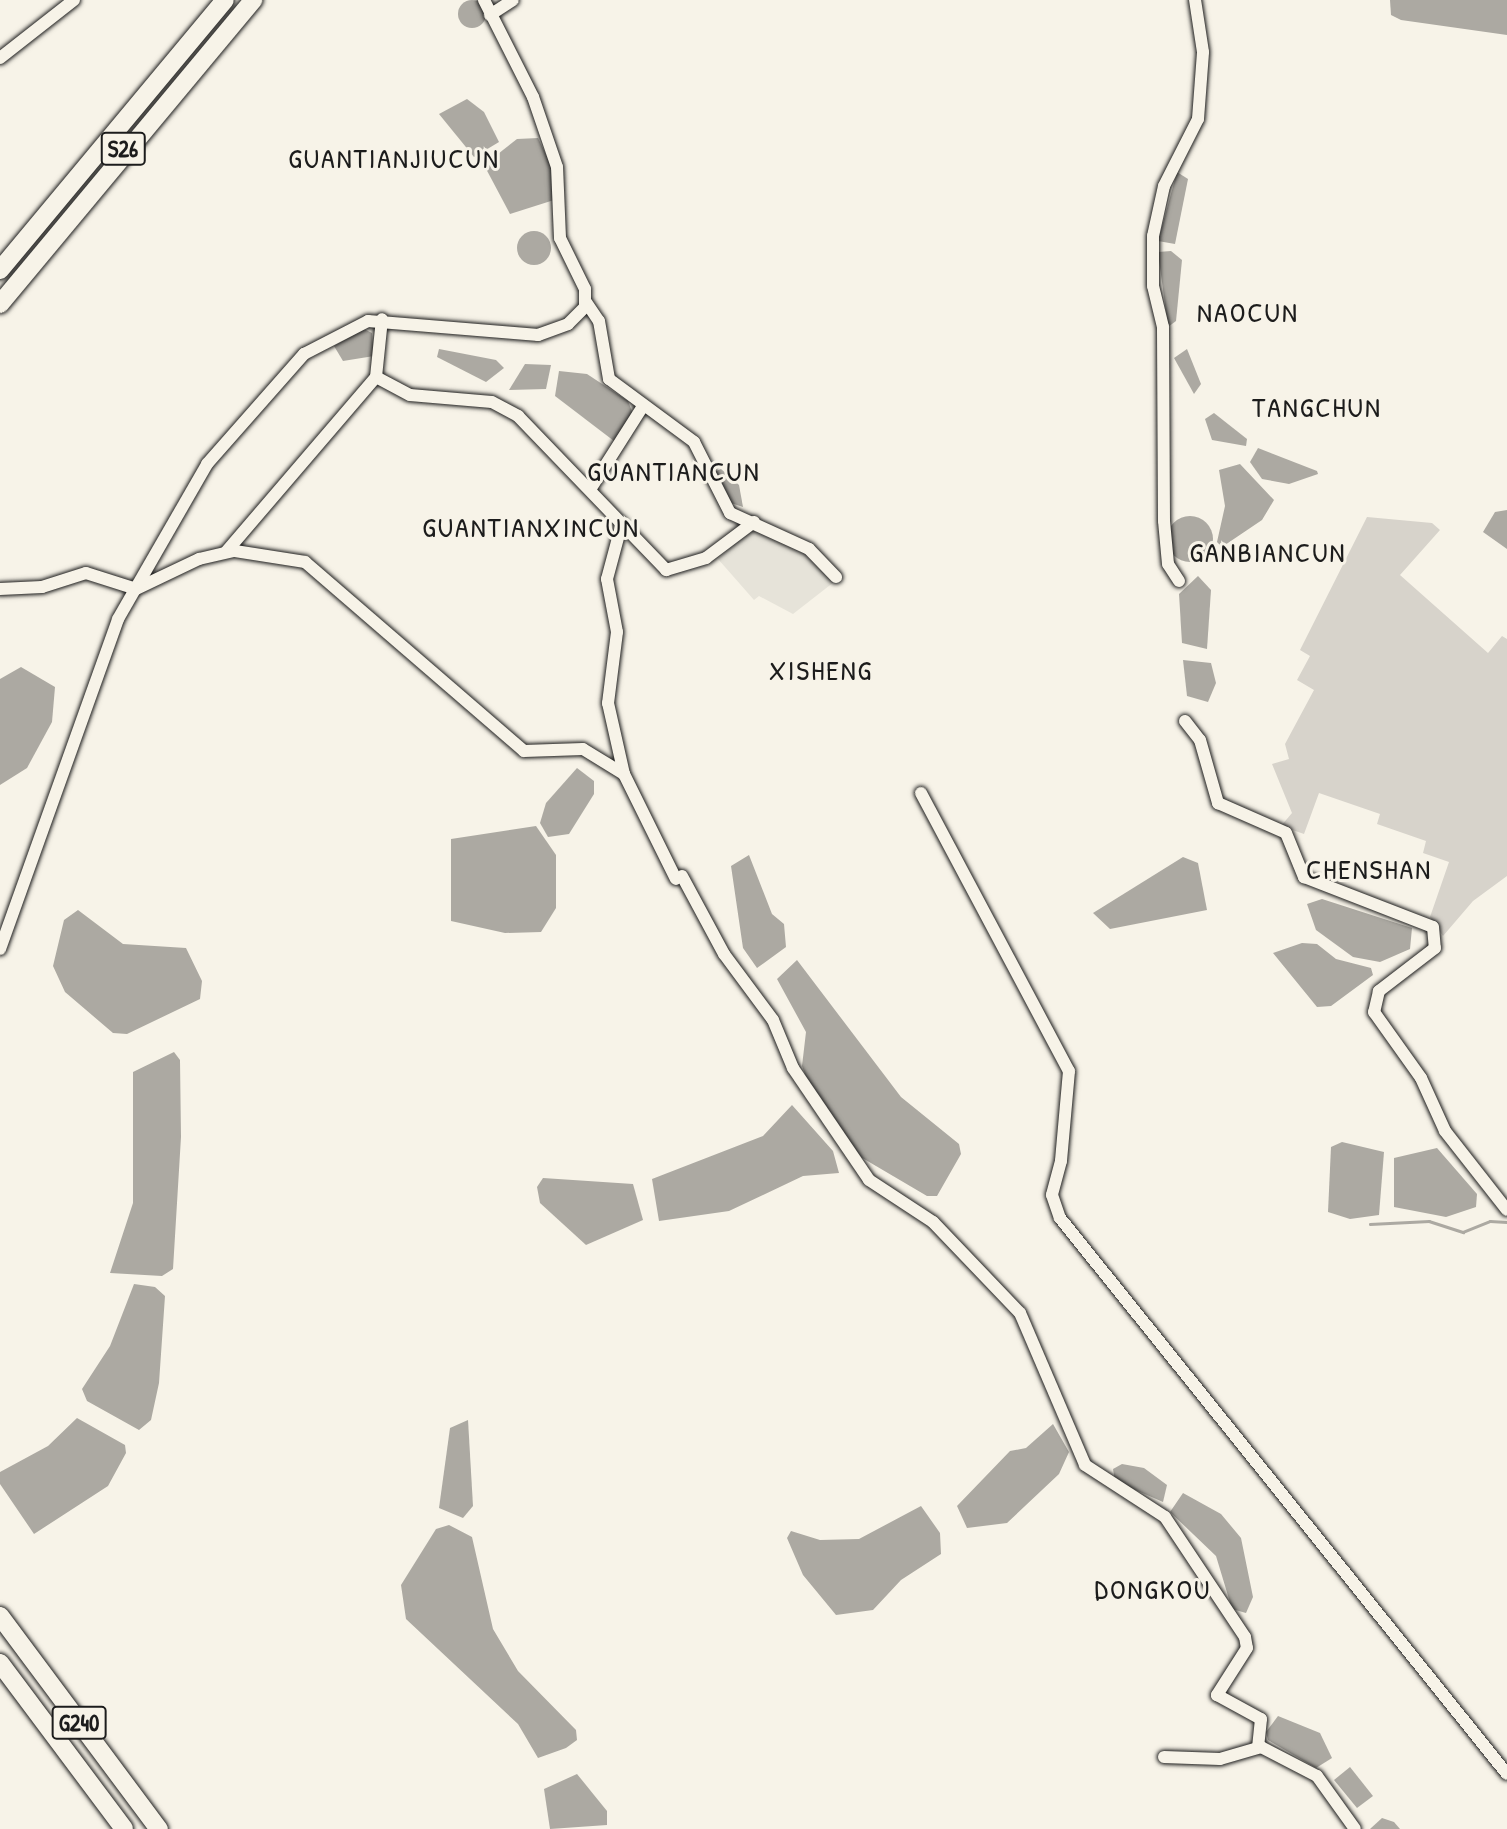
<!DOCTYPE html>
<style>
body{margin:0}
#map{position:relative;width:1507px;height:1829px;overflow:hidden;background:#f7f3e8;font-family:"Patrick Hand",sans-serif}
div>[style]{position:absolute}
[style*='--x']{left:calc(var(--x)*1px);top:calc(var(--y)*1px);width:calc(var(--w)*1px);rotate:calc(var(--a)*1deg)}
.built>*{inset:0;background:#e6e3d9}
.green>*{inset:0;background:#d7d3cb}
.water>*{inset:0;background:#aca9a2}
.round{border-radius:50%}
.stream>*{height:2.5px;margin:-1.25px;padding:0 1.25px;transform-origin:1.25px;border-radius:1.25px;background:#aca9a2}
.roads{filter:drop-shadow(0 0 2px #1c1c1c) drop-shadow(0 0 2px #1c1c1c)}
.minor>*{height:12px;margin:-6px;padding:0 6px;transform-origin:6px;border-radius:6px;background:#f7f3e8}
.highway>*{height:18px;margin:-9px;padding:0 9px;transform-origin:9px;border-radius:9px;background:#f7f3e8}
span{translate:-50% -50%;white-space:nowrap;text-align:center;line-height:1.15;-webkit-text-stroke:6px #f7f3e8;paint-order:stroke}
.shield-label span{padding:2px 5px;background:#f7f3e8;border:2px solid;border-radius:5px;-webkit-text-stroke-width:0}
.shield-label{font-size:23px;color:#1c1c1c;font-weight:700}
.quarter-label{font-size:28px;color:#1c1c1c;letter-spacing:2px}
</style>
<div id="map">
<div class="built">
<div style="clip-path:polygon(756px 525px,802px 547px,834px 582px,793px 614px,759px 596px,754px 600px,718px 559px)"></div>
</div>
<div class="green">
<div style="clip-path:polygon(1367px 517px,1432px 523px,1440px 530px,1400px 575px,1488px 653px,1502px 636px,1507px 639px,1507px 876px,1473px 901px,1443px 936px,1430px 917px,1449px 862px,1423px 853px,1426px 841px,1377px 824px,1380px 814px,1319px 793px,1304px 834px,1281px 826px,1292px 813px,1272px 764px,1289px 759px,1285px 744px,1314px 690px,1297px 680px,1310px 656px,1300px 650px)"></div>
</div>
<div class="water">
<div style="clip-path:polygon(1390px 0,1507px 0,1507px 35px,1401px 20px,1391px 15px)"></div>
<div class="round" style="left:458px;top:0;width:28px;height:28px"></div>
<div style="clip-path:polygon(467px 99px,484px 112px,499px 142px,474px 157px,439px 114px)"></div>
<div style="clip-path:polygon(538px 138px,551px 165px,554px 200px,510px 214px,484px 165px,517px 139px)"></div>
<div style="clip-path:polygon(1177px 172px,1188px 179px,1175px 244px,1158px 241px)"></div>
<div class="round" style="left:517px;top:231px;width:34px;height:34px"></div>
<div style="clip-path:polygon(1171px 251px,1182px 260px,1176px 321px,1168px 327px,1158px 252px)"></div>
<div style="clip-path:polygon(364px 329px,372px 333px,374px 356px,343px 361px,334px 346px)"></div>
<div style="clip-path:polygon(439px 349px,496px 360px,504px 368px,486px 382px,437px 357px)"></div>
<div style="clip-path:polygon(1187px 349px,1201px 384px,1194px 394px,1174px 358px)"></div>
<div style="clip-path:polygon(525px 364px,551px 365px,546px 389px,509px 390px)"></div>
<div style="clip-path:polygon(559px 371px,587px 374px,628px 401px,633px 414px,614px 441px,555px 396px)"></div>
<div style="clip-path:polygon(1214px 413px,1247px 439px,1246px 446px,1212px 440px,1205px 419px)"></div>
<div style="clip-path:polygon(1258px 448px,1317px 471px,1318px 474px,1289px 484px,1262px 479px,1250px 462px)"></div>
<div style="clip-path:polygon(1240px 464px,1274px 500px,1262px 520px,1222px 547px,1217px 542px,1225px 506px,1219px 470px)"></div>
<div style="clip-path:polygon(721px 469px,739px 485px,743px 507px,731px 503px,714px 472px)"></div>
<div style="clip-path:polygon(1507px 510px,1507px 549px,1483px 532px,1495px 512px)"></div>
<div class="round" style="left:1167px;top:516px;width:46px;height:46px"></div>
<div style="clip-path:polygon(1198px 576px,1211px 590px,1207px 649px,1182px 643px,1179px 594px)"></div>
<div style="clip-path:polygon(1183px 660px,1211px 663px,1216px 683px,1208px 702px,1187px 696px)"></div>
<div style="clip-path:polygon(21px 667px,55px 687px,52px 722px,27px 768px,0 785px,0 679px)"></div>
<div style="clip-path:polygon(577px 768px,594px 781px,594px 794px,569px 834px,548px 837px,540px 823px,546px 803px)"></div>
<div style="clip-path:polygon(536px 826px,556px 855px,556px 908px,541px 932px,505px 933px,451px 921px,451px 839px)"></div>
<div style="clip-path:polygon(749px 855px,772px 914px,784px 924px,786px 947px,757px 968px,743px 948px,731px 866px)"></div>
<div style="clip-path:polygon(1183px 857px,1198px 863px,1207px 910px,1110px 929px,1093px 913px)"></div>
<div style="clip-path:polygon(1322px 899px,1412px 928px,1410px 949px,1380px 962px,1353px 957px,1316px 930px,1307px 904px)"></div>
<div style="clip-path:polygon(78px 910px,123px 944px,186px 948px,202px 981px,200px 999px,127px 1034px,113px 1033px,65px 992px,53px 966px,64px 920px)"></div>
<div style="clip-path:polygon(1302px 943px,1317px 944px,1336px 959px,1371px 968px,1373px 975px,1331px 1006px,1317px 1007px,1273px 953px)"></div>
<div style="clip-path:polygon(797px 960px,901px 1097px,959px 1144px,961px 1154px,937px 1196px,927px 1196px,859px 1156px,808px 1082px,802px 1066px,806px 1032px,777px 979px)"></div>
<div style="clip-path:polygon(174px 1052px,180px 1060px,181px 1137px,173px 1269px,162px 1276px,110px 1273px,133px 1203px,133px 1072px)"></div>
<div style="clip-path:polygon(792px 1105px,833px 1151px,839px 1173px,803px 1176px,729px 1211px,659px 1221px,652px 1179px,763px 1136px)"></div>
<div style="clip-path:polygon(1342px 1142px,1384px 1152px,1379px 1215px,1350px 1219px,1328px 1212px,1331px 1147px)"></div>
<div style="clip-path:polygon(1437px 1148px,1477px 1194px,1476px 1207px,1446px 1217px,1394px 1207px,1394px 1158px)"></div>
<div style="clip-path:polygon(543px 1178px,633px 1184px,643px 1220px,586px 1245px,540px 1203px,537px 1187px)"></div>
<div style="clip-path:polygon(134px 1284px,155px 1287px,165px 1296px,159px 1383px,151px 1420px,139px 1430px,87px 1401px,82px 1389px,110px 1346px)"></div>
<div style="clip-path:polygon(77px 1418px,125px 1445px,126px 1453px,108px 1486px,34px 1534px,0 1484px,0 1472px,48px 1446px)"></div>
<div style="clip-path:polygon(468px 1420px,473px 1506px,463px 1518px,439px 1508px,450px 1428px)"></div>
<div style="clip-path:polygon(1053px 1424px,1069px 1452px,1059px 1474px,1007px 1523px,967px 1528px,957px 1506px,1010px 1451px,1026px 1448px)"></div>
<div style="clip-path:polygon(1122px 1464px,1144px 1468px,1167px 1485px,1163px 1502px,1115px 1481px,1113px 1469px)"></div>
<div style="clip-path:polygon(1183px 1493px,1221px 1514px,1241px 1538px,1253px 1597px,1246px 1613px,1232px 1609px,1216px 1556px,1170px 1512px)"></div>
<div style="clip-path:polygon(921px 1506px,940px 1533px,941px 1554px,901px 1580px,873px 1610px,836px 1615px,803px 1575px,787px 1538px,791px 1531px,820px 1540px,859px 1539px)"></div>
<div style="clip-path:polygon(449px 1525px,472px 1537px,493px 1629px,518px 1671px,576px 1730px,577px 1740px,566px 1748px,538px 1758px,518px 1724px,406px 1619px,401px 1585px,436px 1529px)"></div>
<div style="clip-path:polygon(1278px 1716px,1320px 1733px,1332px 1758px,1316px 1768px,1268px 1740px,1266px 1732px)"></div>
<div style="clip-path:polygon(1350px 1767px,1373px 1796px,1357px 1808px,1334px 1780px)"></div>
<div style="clip-path:polygon(577px 1774px,607px 1811px,607px 1825px,550px 1829px,544px 1789px)"></div>
<div style="clip-path:polygon(1382px 1818px,1394px 1822px,1400px 1829px,1370px 1829px)"></div>
</div>
<div class="stream">
<div style="--x:1370;--y:1224;--w:59;--a:-2.9"></div>
<div style="--x:1429;--y:1221;--w:36;--a:18"></div>
<div style="--x:1463;--y:1232;--w:29;--a:-22"></div>
<div style="--x:1490;--y:1221;--w:17;--a:3"></div>
</div>
<div class="roads">
<div class="minor">
<div style="--x:490;--y:15;--w:27;--a:-33"></div>
<div style="--x:0;--y:58;--w:94;--a:-38.1"></div>
<div style="--x:586;--y:302;--w:23;--a:56"></div>
<div style="--x:599;--y:321;--w:59;--a:80.2"></div>
<div style="--x:609;--y:379;--w:106;--a:36.5"></div>
<div style="--x:694;--y:442;--w:80;--a:63.1"></div>
<div style="--x:730;--y:513;--w:87;--a:24.5"></div>
<div style="--x:809;--y:549;--w:39;--a:46"></div>
<div style="--x:376;--y:377;--w:38;--a:28"></div>
<div style="--x:410;--y:395;--w:82;--a:4.9"></div>
<div style="--x:492;--y:402;--w:30;--a:28"></div>
<div style="--x:518;--y:416;--w:214;--a:46.1"></div>
<div style="--x:666;--y:570;--w:42;--a:-16.7"></div>
<div style="--x:706;--y:558;--w:60;--a:-36.9"></div>
<div style="--x:591;--y:488;--w:97;--a:-57.6"></div>
<div style="--x:622;--y:523;--w:58;--a:105"></div>
<div style="--x:607;--y:579;--w:54;--a:79.3"></div>
<div style="--x:617;--y:632;--w:72;--a:97.2"></div>
<div style="--x:608;--y:703;--w:73;--a:77.3"></div>
<div style="--x:226;--y:552;--w:230;--a:-49.4"></div>
<div style="--x:376;--y:377;--w:58;--a:-84.1"></div>
<div style="--x:1179;--y:581;--w:20;--a:-123"></div>
<div style="--x:1168;--y:564;--w:43;--a:-95.3"></div>
<div style="--x:1164;--y:521;--w:194;--a:-90.3"></div>
<div style="--x:1163;--y:327;--w:42;--a:-103.7"></div>
<div style="--x:1153;--y:286;--w:50;--a:-90"></div>
<div style="--x:1153;--y:236;--w:51;--a:-77.6"></div>
<div style="--x:1164;--y:186;--w:75;--a:-63.1"></div>
<div style="--x:1198;--y:119;--w:67;--a:-85.7"></div>
<div style="--x:1203;--y:52;--w:53;--a:-98.7"></div>
<div style="--x:0;--y:589;--w:42;--a:-2.7"></div>
<div style="--x:42;--y:587;--w:46;--a:-17.7"></div>
<div style="--x:86;--y:573;--w:52;--a:17.7"></div>
<div style="--x:136;--y:589;--w:70;--a:-25.5"></div>
<div style="--x:199;--y:559;--w:37;--a:-13"></div>
<div style="--x:235;--y:551;--w:71;--a:8.9"></div>
<div style="--x:305;--y:562;--w:289;--a:40.8"></div>
<div style="--x:524;--y:751;--w:59;--a:-1.9"></div>
<div style="--x:583;--y:749;--w:48;--a:31.4"></div>
<div style="--x:624;--y:774;--w:117;--a:63.7"></div>
<div style="--x:1185;--y:721;--w:24;--a:52"></div>
<div style="--x:1200;--y:740;--w:66;--a:74.1"></div>
<div style="--x:1218;--y:803;--w:74;--a:23.8"></div>
<div style="--x:1286;--y:833;--w:48;--a:67.8"></div>
<div style="--x:1304;--y:877;--w:138;--a:21.2"></div>
<div style="--x:1433;--y:927;--w:21;--a:85"></div>
<div style="--x:1435;--y:948;--w:71;--a:142.5"></div>
<div style="--x:1379;--y:991;--w:22;--a:103"></div>
<div style="--x:1374;--y:1012;--w:81;--a:54.5"></div>
<div style="--x:1421;--y:1078;--w:58;--a:65.6"></div>
<div style="--x:1445;--y:1131;--w:100;--a:51.9"></div>
<div style="--x:921;--y:793;--w:315;--a:62"></div>
<div style="--x:1069;--y:1071;--w:90;--a:95.1"></div>
<div style="--x:1061;--y:1161;--w:35;--a:105"></div>
<div style="--x:1052;--y:1195;--w:24;--a:71"></div>
<div style="--x:1060;--y:1218;--w:713;--a:51.2"></div>
<div style="--x:682;--y:876;--w:89;--a:61.7"></div>
<div style="--x:724;--y:954;--w:82;--a:53.4"></div>
<div style="--x:773;--y:1020;--w:52;--a:67.4"></div>
<div style="--x:793;--y:1068;--w:135;--a:55.8"></div>
<div style="--x:869;--y:1180;--w:77;--a:33.3"></div>
<div style="--x:933;--y:1222;--w:126;--a:46.3"></div>
<div style="--x:1020;--y:1313;--w:165;--a:66.8"></div>
<div style="--x:1085;--y:1465;--w:95;--a:33"></div>
<div style="--x:1165;--y:1517;--w:144;--a:56.3"></div>
<div style="--x:1245;--y:1637;--w:11;--a:80"></div>
<div style="--x:1247;--y:1648;--w:56;--a:122.6"></div>
<div style="--x:1217;--y:1695;--w:50;--a:28.6"></div>
<div style="--x:1261;--y:1719;--w:27;--a:96"></div>
<div style="--x:0;--y:949;--w:350;--a:-70.3"></div>
<div style="--x:118;--y:619;--w:179;--a:-60.1"></div>
<div style="--x:207;--y:464;--w:147;--a:-48.6"></div>
<div style="--x:304;--y:354;--w:72;--a:-27.3"></div>
<div style="--x:368;--y:321;--w:171;--a:4.7"></div>
<div style="--x:538;--y:335;--w:32;--a:-20"></div>
<div style="--x:568;--y:324;--w:24;--a:-45"></div>
<div style="--x:585;--y:307;--w:18;--a:-90"></div>
<div style="--x:585;--y:289;--w:57;--a:-116.1"></div>
<div style="--x:560;--y:238;--w:71;--a:-92.4"></div>
<div style="--x:557;--y:167;--w:74;--a:-108.9"></div>
<div style="--x:533;--y:97;--w:109;--a:-116.8"></div>
<div style="--x:1164;--y:1757;--w:56;--a:2"></div>
<div style="--x:1220;--y:1759;--w:43;--a:-16.3"></div>
<div style="--x:1261;--y:1747;--w:63;--a:27.4"></div>
<div style="--x:1317;--y:1776;--w:65;--a:54.4"></div>
</div>
<div class="highway">
<div style="--x:0;--y:270;--w:351;--a:-50.2"></div>
<div style="--x:0;--y:304;--w:396;--a:-50.2"></div>
<div style="--x:0;--y:1616;--w:266;--a:53.3"></div>
<div style="--x:0;--y:1663;--w:207;--a:53.2"></div>
</div>
</div>
<div class="shield-label">
<span style="left:123px;top:149px">S26</span>
<span style="left:79px;top:1723px">G240</span>
</div>
<div class="quarter-label">
<span style="left:394px;top:158px">GUANTIANJIUCUN</span>
<span style="left:1248px;top:312px">NAOCUN</span>
<span style="left:1317px;top:407px">TANGCHUN</span>
<span style="left:674px;top:471px">GUANTIANCUN</span>
<span style="left:531px;top:527px">GUANTIANXINCUN</span>
<span style="left:1268px;top:552px">GANBIANCUN</span>
<span style="left:821px;top:670px">XISHENG</span>
<span style="left:1369px;top:869px">CHENSHAN</span>
<span style="left:1153px;top:1589px">DONGKOU</span>
</div>
</div>
